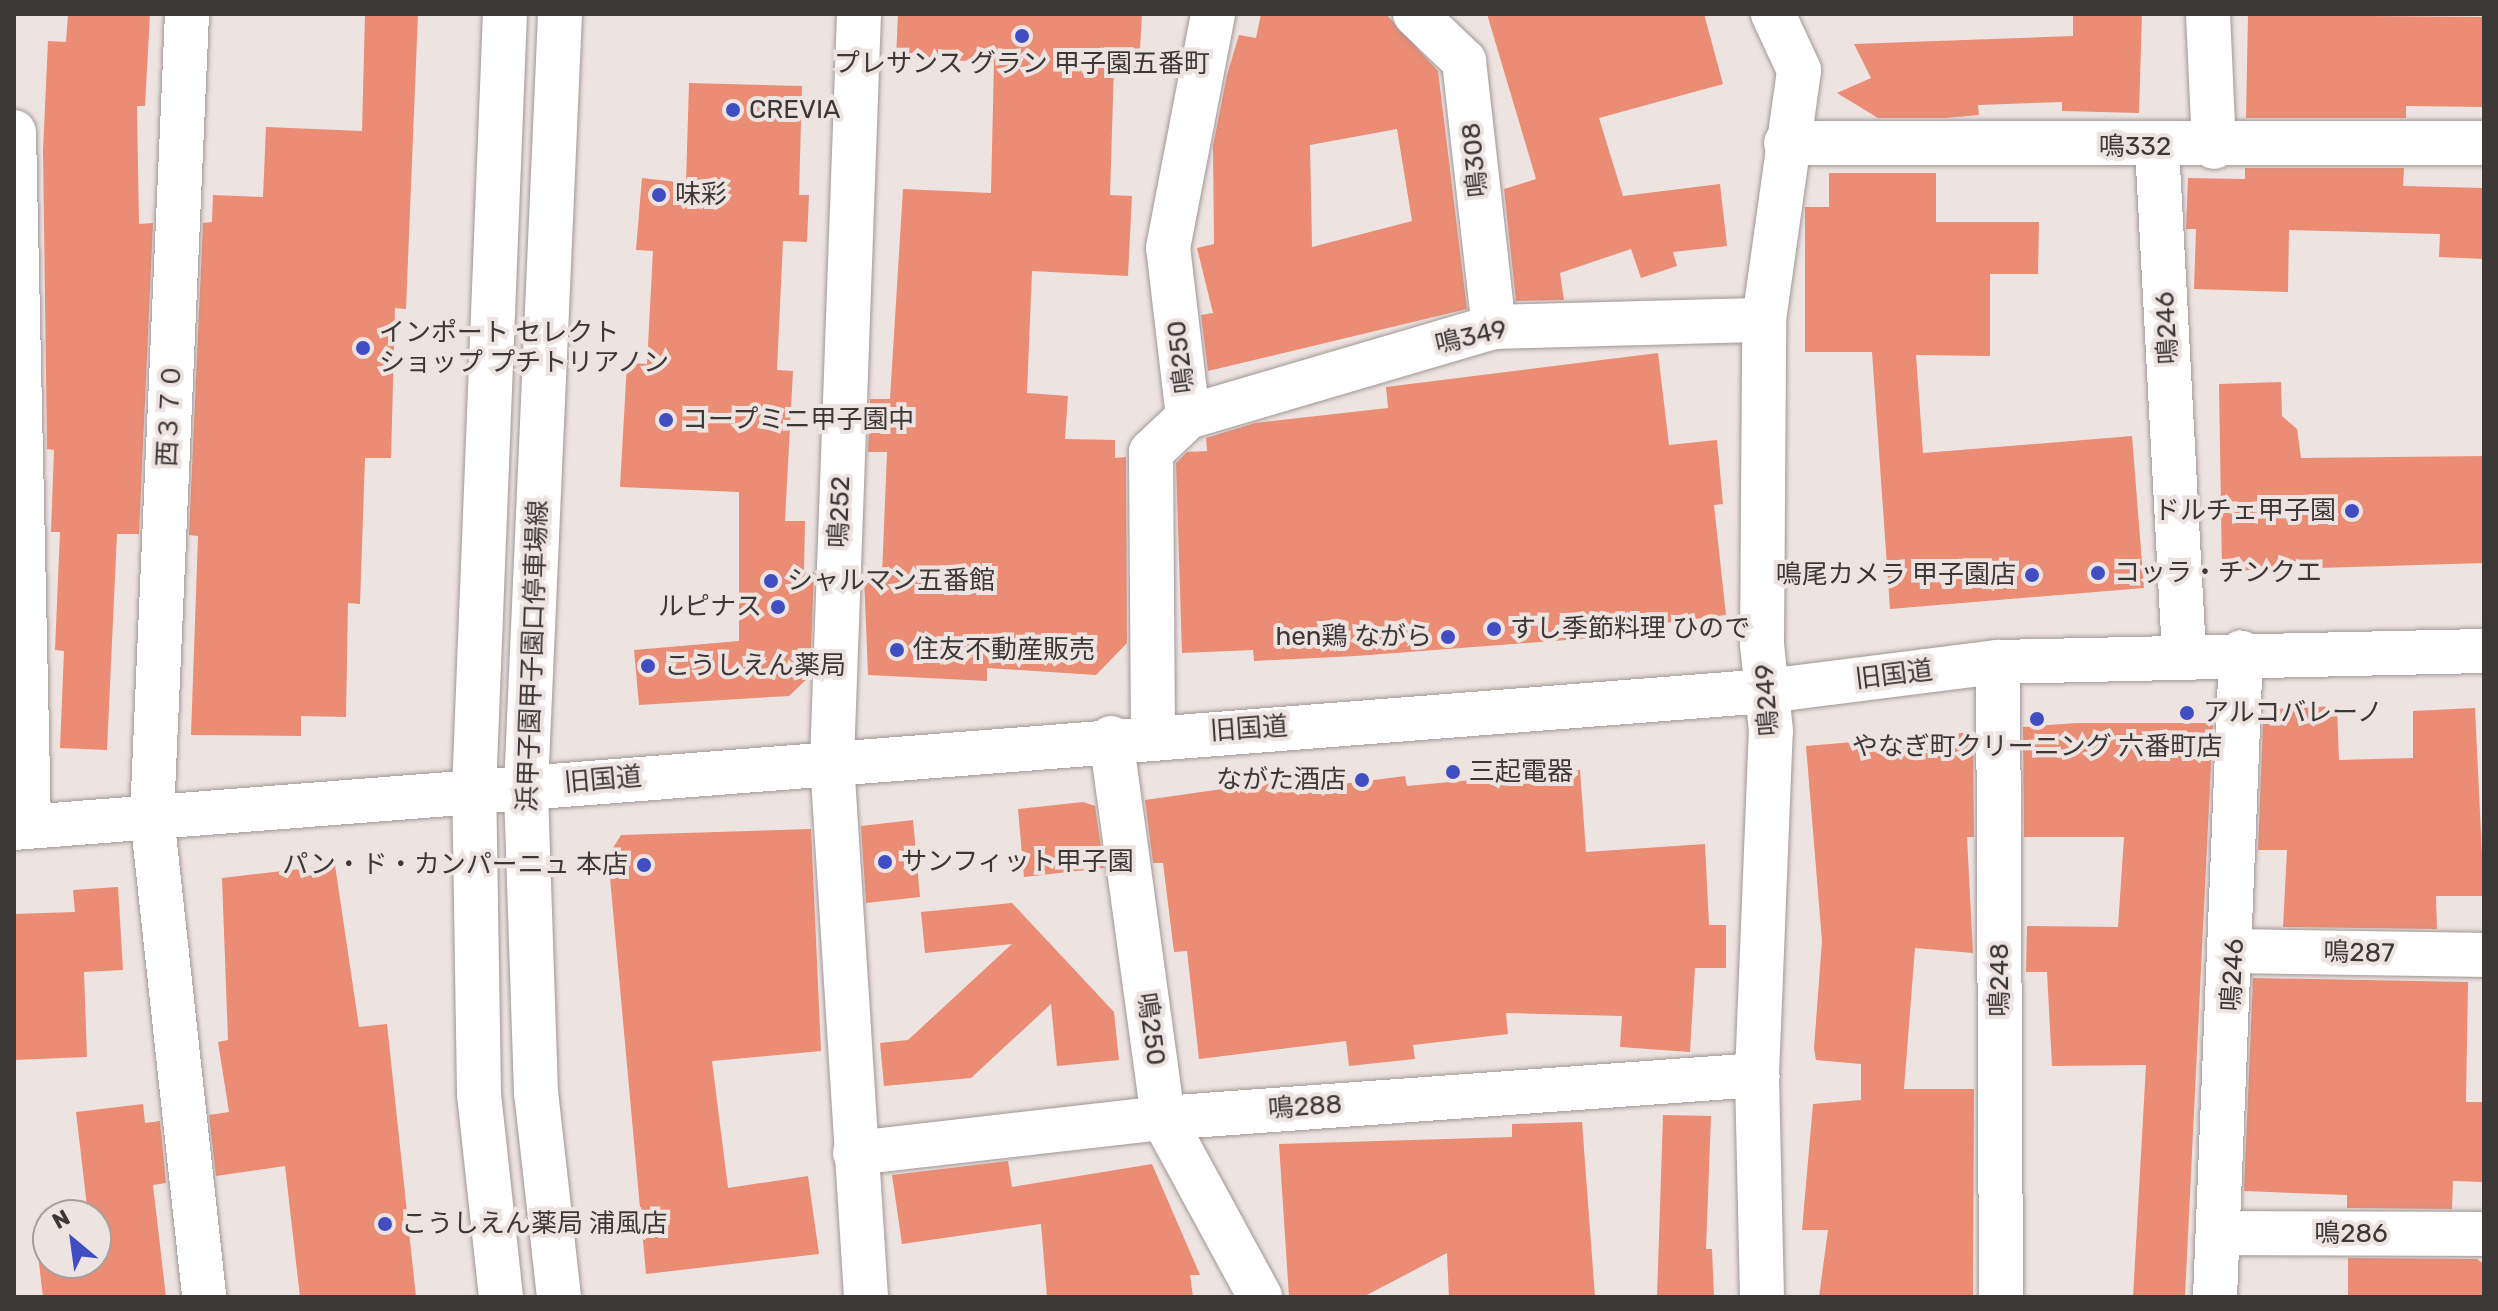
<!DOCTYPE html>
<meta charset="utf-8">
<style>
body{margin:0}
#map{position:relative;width:2498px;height:1311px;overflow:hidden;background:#ede3e1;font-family:Rubik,"Noto Sans JP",sans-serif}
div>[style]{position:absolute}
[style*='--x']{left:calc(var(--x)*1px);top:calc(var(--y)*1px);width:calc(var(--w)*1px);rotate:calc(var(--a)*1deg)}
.building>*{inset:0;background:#eb8c74}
.roads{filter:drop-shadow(0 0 2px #a09795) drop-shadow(0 0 2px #a09795)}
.minor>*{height:44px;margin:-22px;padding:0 22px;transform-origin:22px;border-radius:22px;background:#fff}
.tertiary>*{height:44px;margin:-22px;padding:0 22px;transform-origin:22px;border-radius:22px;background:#fff}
.secondary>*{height:44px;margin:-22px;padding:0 22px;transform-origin:22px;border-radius:22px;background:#fff}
.dots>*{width:22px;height:22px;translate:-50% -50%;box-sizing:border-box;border:4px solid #ede3e1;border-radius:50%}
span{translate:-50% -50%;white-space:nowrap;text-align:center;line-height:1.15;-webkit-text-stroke:8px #ede3e1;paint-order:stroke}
.poi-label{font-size:26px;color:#3c3837}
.left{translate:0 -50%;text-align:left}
.right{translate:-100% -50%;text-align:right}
.street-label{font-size:26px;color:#3c3837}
.frame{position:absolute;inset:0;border:16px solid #3c3837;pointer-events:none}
.north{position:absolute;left:32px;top:1199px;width:80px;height:80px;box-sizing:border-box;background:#ede3e1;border:2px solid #a69f9d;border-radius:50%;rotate:331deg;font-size:22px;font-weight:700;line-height:32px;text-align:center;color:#3c3837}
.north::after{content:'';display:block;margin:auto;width:28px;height:36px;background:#404ec2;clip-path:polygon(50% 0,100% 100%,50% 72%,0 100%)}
</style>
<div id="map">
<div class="building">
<div style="clip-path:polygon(68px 14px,150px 14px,145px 106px,137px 106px,139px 224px,153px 223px,139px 534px,117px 534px,107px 750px,60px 748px,64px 651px,55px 650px,60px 532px,51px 532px,54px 450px,47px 449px,43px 150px,48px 41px,66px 42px)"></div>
<div style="clip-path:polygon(365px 14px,418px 14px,406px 309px,395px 308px,391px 458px,365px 458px,360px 604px,348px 603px,346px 717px,301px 716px,301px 736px,191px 735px,198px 536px,189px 535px,203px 223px,212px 222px,213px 195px,263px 197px,266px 127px,362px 131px)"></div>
<div style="clip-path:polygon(898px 14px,1142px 14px,1139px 67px,1114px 66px,1110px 195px,1132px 196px,1128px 276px,1032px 271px,1027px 393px,1068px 396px,1065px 439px,1115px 440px,1115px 458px,1126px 457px,1127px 643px,1096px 675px,987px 668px,987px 681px,868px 675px,864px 575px,882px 575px,887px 452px,868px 452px,870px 399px,890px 399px,903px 189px,991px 193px,994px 62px,896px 58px)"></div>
<div style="clip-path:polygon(evenodd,1261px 14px,1386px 14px,1438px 71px,1467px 309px,1208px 371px,1201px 315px,1213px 313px,1197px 248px,1214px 244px,1213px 146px,1227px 75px,1239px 35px,1256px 38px,1261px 14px,1397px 129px,1412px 221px,1312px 247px,1310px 145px,1397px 129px)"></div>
<div style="clip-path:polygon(1487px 14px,1704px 14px,1723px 84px,1599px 118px,1623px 196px,1720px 184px,1727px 246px,1673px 252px,1677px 266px,1641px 278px,1631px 249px,1560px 273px,1564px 300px,1516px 301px,1504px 189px,1536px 179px)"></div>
<div style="clip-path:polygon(2073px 14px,2142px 14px,2139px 113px,2062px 111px,2062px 102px,1978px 105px,1979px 115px,1945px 118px,1878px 118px,1837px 93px,1871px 78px,1854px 44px,2073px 36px)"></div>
<div style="clip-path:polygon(2248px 15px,2484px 17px,2484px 107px,2406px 106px,2406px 118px,2246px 118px)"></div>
<div style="clip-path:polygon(689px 83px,802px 86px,799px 195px,809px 195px,807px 242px,783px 241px,777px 370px,793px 371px,785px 521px,805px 521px,804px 572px,814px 572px,810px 676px,789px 696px,639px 705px,634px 650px,739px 641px,739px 492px,620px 487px,627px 363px,647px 364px,653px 251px,636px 250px,642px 178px,686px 183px)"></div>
<div style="clip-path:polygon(2245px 168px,2404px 168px,2403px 186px,2484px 188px,2484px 259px,2439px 257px,2440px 234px,2289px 230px,2288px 292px,2194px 289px,2196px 229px,2186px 229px,2188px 178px,2245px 179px)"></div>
<div style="clip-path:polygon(1829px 173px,1936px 173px,1936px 222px,2039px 222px,2038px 274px,1990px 274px,1990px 356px,1916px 355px,1923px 453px,2132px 436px,2144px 588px,1890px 609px,1872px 352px,1805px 352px,1805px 207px,1829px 207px)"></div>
<div style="clip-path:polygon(1658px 353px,1669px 445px,1717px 440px,1723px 504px,1714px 505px,1726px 615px,1656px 624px,1657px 633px,1356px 656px,1254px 661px,1253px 650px,1182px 653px,1176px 463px,1187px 452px,1207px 451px,1206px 438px,1255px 423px,1388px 408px,1386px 387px)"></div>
<div style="clip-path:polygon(2281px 382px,2282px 416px,2297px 429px,2301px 458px,2484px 456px,2484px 563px,2222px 571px,2219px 384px)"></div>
<div style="clip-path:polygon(2337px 706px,2339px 760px,2413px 758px,2413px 711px,2475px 708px,2484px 896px,2436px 896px,2437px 929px,2283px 927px,2287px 850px,2258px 850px,2263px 724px,2274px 724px,2273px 709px)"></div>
<div style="clip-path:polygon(2077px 723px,2213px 723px,2185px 1297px,2133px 1297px,2146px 1065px,2052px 1066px,2047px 972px,2026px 972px,2027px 926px,2118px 927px,2124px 837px,2024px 837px,2023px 727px)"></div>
<div style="clip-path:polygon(1973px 732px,1974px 837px,1967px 837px,1973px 953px,1915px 948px,1904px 1089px,1974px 1089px,1973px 1297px,1819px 1297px,1828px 1230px,1802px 1230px,1813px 1104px,1861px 1100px,1861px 1064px,1816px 1060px,1814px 1048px,1822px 941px,1806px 746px)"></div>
<div style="clip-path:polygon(1580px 770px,1586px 852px,1705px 844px,1709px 925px,1726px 925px,1726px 968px,1695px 968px,1690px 1052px,1620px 1047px,1622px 1016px,1506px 1013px,1508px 1034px,1413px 1045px,1415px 1059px,1349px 1066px,1346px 1041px,1199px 1059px,1187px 951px,1174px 952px,1163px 863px,1153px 863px,1145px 800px,1272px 782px,1273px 793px,1405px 776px,1407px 786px)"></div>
<div style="clip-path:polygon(1083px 802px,1095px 806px,1104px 868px,1024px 877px,1018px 809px)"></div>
<div style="clip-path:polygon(913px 820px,920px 897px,866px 903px,861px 826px)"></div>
<div style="clip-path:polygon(811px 829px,821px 1051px,712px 1061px,728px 1188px,808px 1176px,819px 1254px,646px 1274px,608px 856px,621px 835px)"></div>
<div style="clip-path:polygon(335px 865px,359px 1027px,387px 1024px,416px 1297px,300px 1297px,285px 1166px,216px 1176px,209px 1115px,229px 1112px,218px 1042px,228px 1040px,222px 878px)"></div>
<div style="clip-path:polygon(118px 887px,123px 970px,84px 972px,87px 1057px,14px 1060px,14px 914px,75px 912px,73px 890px)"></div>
<div style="clip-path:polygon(1012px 903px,1114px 1012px,1119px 1060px,1057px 1066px,1051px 1004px,971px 1078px,884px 1086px,880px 1043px,908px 1040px,1012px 944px,925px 953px,921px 912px)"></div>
<div style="clip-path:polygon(2253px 978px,2468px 982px,2466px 1102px,2484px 1102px,2484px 1182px,2453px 1181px,2452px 1209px,2347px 1208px,2347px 1195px,2244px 1191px)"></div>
<div style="clip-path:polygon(143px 1104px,145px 1123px,160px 1121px,166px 1183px,153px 1185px,166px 1297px,43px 1297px,36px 1238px,48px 1237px,48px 1263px,96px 1263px,96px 1215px,88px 1215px,76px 1112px)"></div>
<div style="clip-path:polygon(1663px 1115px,1711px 1116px,1706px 1249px,1712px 1249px,1714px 1297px,1657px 1297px)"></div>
<div style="clip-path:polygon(1582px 1122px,1595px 1297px,1449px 1297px,1447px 1253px,1363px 1297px,1289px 1297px,1279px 1144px,1512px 1137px,1512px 1124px)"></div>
<div style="clip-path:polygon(1008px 1161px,1012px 1187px,1152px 1164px,1200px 1275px,1190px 1275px,1193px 1297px,1047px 1297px,1041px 1224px,902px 1244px,892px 1175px)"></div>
<div style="clip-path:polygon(2348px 1258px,2477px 1259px,2484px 1264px,2484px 1297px,2348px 1297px)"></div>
</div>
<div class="roads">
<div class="minor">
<div style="--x:187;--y:14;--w:803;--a:92.5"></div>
<div style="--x:152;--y:816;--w:484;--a:83.8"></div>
<div style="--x:859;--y:14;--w:748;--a:92.07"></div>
<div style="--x:832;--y:762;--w:536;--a:86.36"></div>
<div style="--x:1415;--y:14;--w:68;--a:43.8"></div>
<div style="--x:1464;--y:61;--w:268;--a:83.6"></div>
<div style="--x:2208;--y:14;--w:133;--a:87.4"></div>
<div style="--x:14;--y:132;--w:693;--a:88.76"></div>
<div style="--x:1786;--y:143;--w:698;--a:0"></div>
<div style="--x:2157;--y:147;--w:507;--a:86.95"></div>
<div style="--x:1188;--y:417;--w:319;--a:-16.4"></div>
<div style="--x:1494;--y:327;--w:270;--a:-1.5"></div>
<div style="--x:1998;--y:662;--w:635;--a:89.73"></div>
<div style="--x:1153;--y:736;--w:284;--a:-90.4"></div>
<div style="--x:1151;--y:452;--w:51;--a:-43.4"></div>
<div style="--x:1188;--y:417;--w:170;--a:-96.7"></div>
<div style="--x:1168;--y:248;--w:238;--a:-79.1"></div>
<div style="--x:1111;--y:738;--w:384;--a:82.2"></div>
<div style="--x:1163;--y:1118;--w:204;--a:61.5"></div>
<div style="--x:2234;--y:951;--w:250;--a:0.9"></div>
<div style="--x:855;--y:1153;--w:310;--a:-6.5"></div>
<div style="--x:1163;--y:1118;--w:596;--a:-4.14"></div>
<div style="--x:2218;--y:1233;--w:266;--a:0.2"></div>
<div style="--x:1762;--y:1297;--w:222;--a:-91.3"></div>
<div style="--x:1757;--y:1075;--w:344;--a:-87.7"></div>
<div style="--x:1771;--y:731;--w:87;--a:-95.9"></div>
<div style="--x:1762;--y:644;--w:324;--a:-89.6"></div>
<div style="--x:1764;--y:320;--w:252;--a:-82"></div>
<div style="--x:1799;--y:70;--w:62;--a:-114.9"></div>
<div style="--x:2215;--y:1297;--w:645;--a:-87.69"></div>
</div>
<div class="tertiary">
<div style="--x:14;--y:828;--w:1758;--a:-4.47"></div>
<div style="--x:1767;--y:691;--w:233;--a:-7.2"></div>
<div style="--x:1998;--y:662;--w:486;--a:-1.3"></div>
</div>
<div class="secondary">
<div style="--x:501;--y:1297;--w:204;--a:-96.2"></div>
<div style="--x:479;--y:1094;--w:303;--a:-90.9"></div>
<div style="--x:474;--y:791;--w:778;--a:-87.72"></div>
<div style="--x:559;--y:1297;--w:205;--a:-96.4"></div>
<div style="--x:536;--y:1093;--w:306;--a:-91.9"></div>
<div style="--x:526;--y:787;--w:774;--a:-87.48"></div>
</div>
</div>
<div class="dots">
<div style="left:1022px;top:36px;background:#404ec2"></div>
<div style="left:733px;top:110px;background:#404ec2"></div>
<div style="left:659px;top:195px;background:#404ec2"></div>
<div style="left:363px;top:348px;background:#404ec2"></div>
<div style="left:666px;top:420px;background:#404ec2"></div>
<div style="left:2352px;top:511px;background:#404ec2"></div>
<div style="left:2098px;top:573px;background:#404ec2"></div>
<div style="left:2032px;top:575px;background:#404ec2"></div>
<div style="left:771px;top:581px;background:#404ec2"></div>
<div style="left:778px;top:607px;background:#404ec2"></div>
<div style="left:1494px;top:629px;background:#404ec2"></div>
<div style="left:1448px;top:637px;background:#404ec2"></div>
<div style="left:897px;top:650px;background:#404ec2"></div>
<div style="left:648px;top:666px;background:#404ec2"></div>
<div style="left:2187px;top:713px;background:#404ec2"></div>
<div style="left:2037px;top:719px;background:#404ec2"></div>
<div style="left:1453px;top:772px;background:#404ec2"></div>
<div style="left:1362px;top:780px;background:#404ec2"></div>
<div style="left:885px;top:862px;background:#404ec2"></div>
<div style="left:644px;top:865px;background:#404ec2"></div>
<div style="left:385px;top:1224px;background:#404ec2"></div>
</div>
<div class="poi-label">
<span style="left:1022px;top:64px">プレサンス グラン 甲子園五番町</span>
<span class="left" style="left:749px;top:110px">CREVIA</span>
<span class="left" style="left:675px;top:195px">味彩</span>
<span class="left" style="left:379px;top:348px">インポート セレクト<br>ショップ プチトリアノン</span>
<span class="left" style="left:682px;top:420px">コープミニ甲子園中</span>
<span class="right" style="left:2336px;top:511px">ドルチェ甲子園</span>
<span class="left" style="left:2114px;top:573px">コッラ・チンクエ</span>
<span class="right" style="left:2016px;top:575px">鳴尾カメラ 甲子園店</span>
<span class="left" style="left:787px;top:581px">シャルマン五番館</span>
<span class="right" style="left:762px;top:607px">ルピナス</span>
<span class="left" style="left:1510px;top:629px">すし季節料理 ひので</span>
<span class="right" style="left:1432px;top:637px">hen鶏 ながら</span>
<span class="left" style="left:913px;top:650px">住友不動産販売</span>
<span class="left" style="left:664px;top:666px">こうしえん薬局</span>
<span class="left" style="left:2203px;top:713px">アルコバレーノ</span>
<span style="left:2037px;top:747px">やなぎ町クリーニング 六番町店</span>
<span class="left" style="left:1469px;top:772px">三起電器</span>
<span class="right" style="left:1346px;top:780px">ながた酒店</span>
<span class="left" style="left:901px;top:862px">サンフィット甲子園</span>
<span class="right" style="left:628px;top:865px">パン・ド・カンパーニュ 本店</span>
<span class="left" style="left:401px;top:1224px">こうしえん薬局 浦風店</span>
</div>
<div class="street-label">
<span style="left:2135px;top:147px">鳴332</span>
<span style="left:1475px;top:160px;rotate:-96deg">鳴308</span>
<span style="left:2167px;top:328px;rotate:-93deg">鳴246</span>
<span style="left:1471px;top:337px;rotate:-13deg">鳴349</span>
<span style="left:1181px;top:357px;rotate:-97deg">鳴250</span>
<span style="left:170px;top:415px;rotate:-87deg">西３７０</span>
<span style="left:840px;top:512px;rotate:-88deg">鳴252</span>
<span style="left:533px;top:656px;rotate:-88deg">浜甲子園甲子園口停車場線</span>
<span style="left:1894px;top:675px;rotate:-7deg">旧国道</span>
<span style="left:1767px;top:700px;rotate:-94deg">鳴249</span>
<span style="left:1249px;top:729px;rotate:-4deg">旧国道</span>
<span style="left:603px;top:780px;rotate:-5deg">旧国道</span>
<span style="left:2359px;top:953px;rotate:1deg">鳴287</span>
<span style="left:2233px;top:975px;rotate:-87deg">鳴246</span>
<span style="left:2000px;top:980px;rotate:-90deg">鳴248</span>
<span style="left:1151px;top:1029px;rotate:82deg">鳴250</span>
<span style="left:1305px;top:1107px;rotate:-4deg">鳴288</span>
<span style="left:2351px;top:1234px">鳴286</span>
</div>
<div class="frame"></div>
<div class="north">N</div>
</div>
